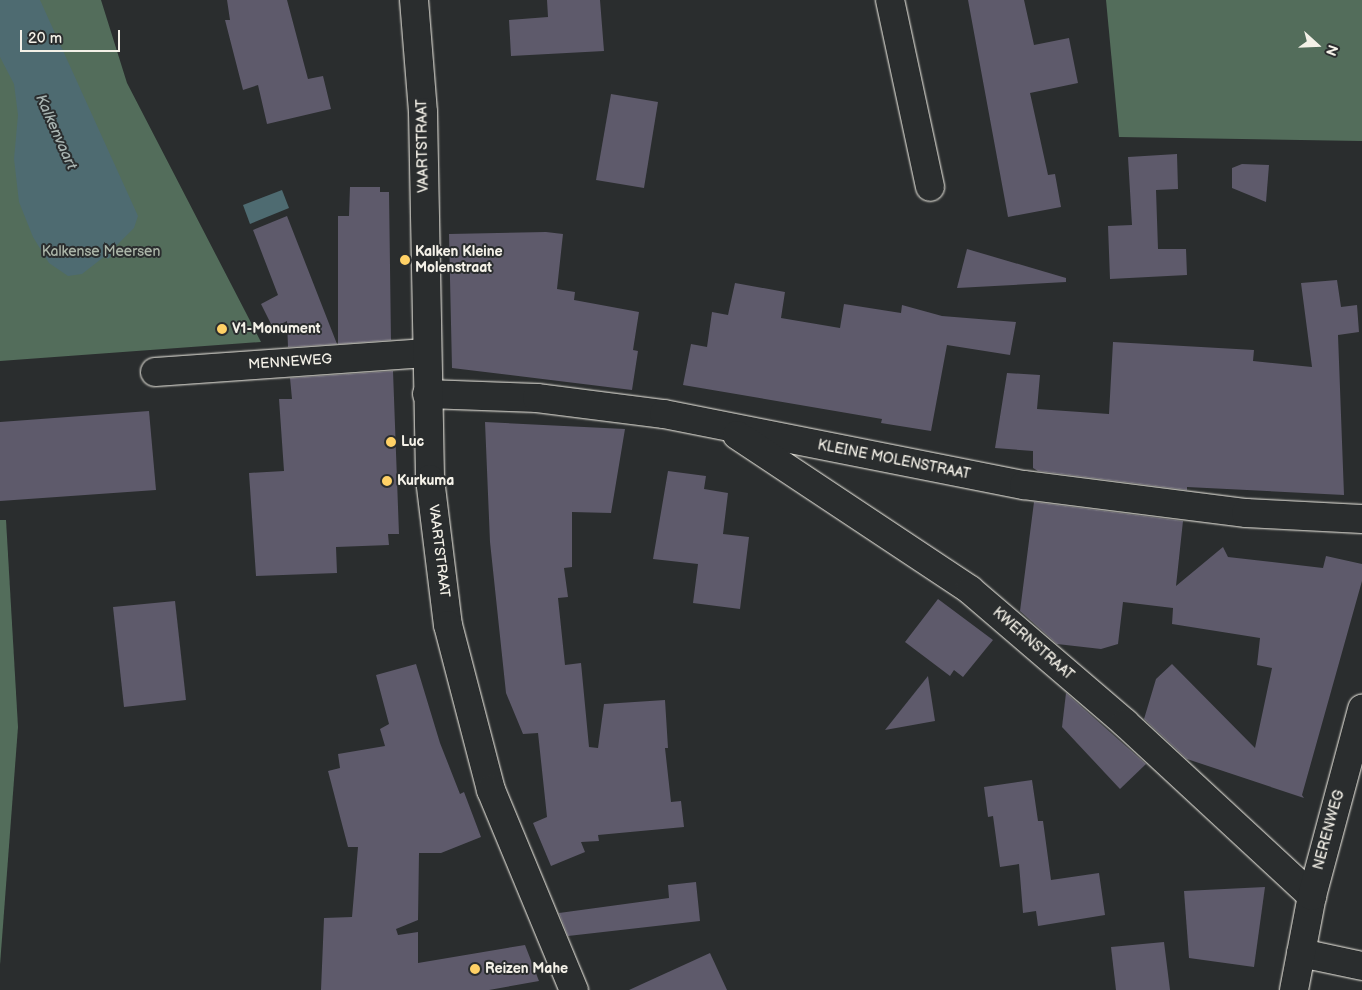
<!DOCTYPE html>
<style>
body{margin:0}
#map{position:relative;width:1362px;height:990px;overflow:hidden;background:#2a2d2e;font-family:"Balsamiq Sans",sans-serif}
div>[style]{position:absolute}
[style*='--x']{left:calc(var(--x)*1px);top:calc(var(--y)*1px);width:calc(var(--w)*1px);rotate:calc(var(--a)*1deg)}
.green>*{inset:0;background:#536d5b}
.water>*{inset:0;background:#4e6b71}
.building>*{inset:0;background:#5e5a6b}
.roads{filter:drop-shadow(0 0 1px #f4f1e8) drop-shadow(0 0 1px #f4f1e8)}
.minor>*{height:28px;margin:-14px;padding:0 14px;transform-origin:14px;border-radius:14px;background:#2a2d2e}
.secondary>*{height:28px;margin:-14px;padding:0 14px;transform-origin:14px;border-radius:14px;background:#2a2d2e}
.dots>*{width:14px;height:14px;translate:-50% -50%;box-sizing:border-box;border:2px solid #2a2d2e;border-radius:50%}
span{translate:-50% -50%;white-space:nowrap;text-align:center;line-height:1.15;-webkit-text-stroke:4px #2a2d2e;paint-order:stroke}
.street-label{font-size:14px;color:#f4f1e8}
.park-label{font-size:14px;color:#acb6a9}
.poi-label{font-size:14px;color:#f4f1e8;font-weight:700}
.left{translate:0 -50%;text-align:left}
.water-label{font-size:15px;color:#a9b5b2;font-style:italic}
.north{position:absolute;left:1292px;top:20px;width:50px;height:50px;-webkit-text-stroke:4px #2a2d2e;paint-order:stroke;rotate:110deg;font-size:14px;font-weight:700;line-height:20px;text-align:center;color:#f4f1e8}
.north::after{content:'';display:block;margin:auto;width:18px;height:22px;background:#f4f1e8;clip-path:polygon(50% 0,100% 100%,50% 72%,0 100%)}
.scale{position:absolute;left:20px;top:30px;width:100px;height:22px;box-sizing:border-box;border:2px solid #f4f1e8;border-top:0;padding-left:6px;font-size:15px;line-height:18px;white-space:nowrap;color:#f4f1e8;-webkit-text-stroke:4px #2a2d2e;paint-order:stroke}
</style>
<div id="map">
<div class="green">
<div style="clip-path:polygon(0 0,101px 0,127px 83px,261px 342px,0 361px)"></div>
<div style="clip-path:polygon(1106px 0,1362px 0,1362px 141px,1119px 137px)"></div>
<div style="clip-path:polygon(0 520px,6px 520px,18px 727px,0 965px)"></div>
</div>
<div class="water">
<div style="clip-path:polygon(0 0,40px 0,138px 216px,134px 228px,115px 247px,115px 251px,108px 259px,105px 256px,82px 274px,68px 276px,49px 263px,33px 237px,19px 202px,14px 159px,18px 115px,14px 84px,0 57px)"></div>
<div style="clip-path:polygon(282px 190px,289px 208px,250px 224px,243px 205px)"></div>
</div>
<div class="building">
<div style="clip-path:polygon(227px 0,287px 0,308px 79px,323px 76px,331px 109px,267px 124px,258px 85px,243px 90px,225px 20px,230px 20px)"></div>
<div style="clip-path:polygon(547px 0,600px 0,604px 51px,511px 56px,509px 20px,548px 17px)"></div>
<div style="clip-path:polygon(968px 0,1024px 0,1034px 45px,1069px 38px,1078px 83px,1030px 93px,1048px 175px,1055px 174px,1061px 207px,1008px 217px)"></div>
<div style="clip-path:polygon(611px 94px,658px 102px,644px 188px,596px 180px)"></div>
<div style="clip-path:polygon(1177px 154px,1178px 189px,1156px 190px,1158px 249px,1186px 249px,1187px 275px,1110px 279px,1108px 226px,1132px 225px,1128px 157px)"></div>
<div style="clip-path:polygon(1242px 164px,1269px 165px,1266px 202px,1232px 188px,1232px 168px)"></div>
<div style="clip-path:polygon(350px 187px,380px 187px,380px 192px,389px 192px,391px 340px,338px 344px,338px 216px,349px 216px)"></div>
<div style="clip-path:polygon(287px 216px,337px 344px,288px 347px,287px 321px,273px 328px,261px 304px,278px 295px,253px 230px)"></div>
<div style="clip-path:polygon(546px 232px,563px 234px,557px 289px,575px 292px,574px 300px,639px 312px,633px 350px,638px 351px,632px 390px,452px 368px,449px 234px)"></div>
<div style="clip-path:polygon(967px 249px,1066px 278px,1066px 282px,957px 288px)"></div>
<div style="clip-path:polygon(1337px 280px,1341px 307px,1357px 305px,1359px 332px,1338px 335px,1344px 495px,1187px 487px,1187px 490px,1038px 471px,1033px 468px,1033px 451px,995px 448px,1007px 373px,1040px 375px,1037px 409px,1109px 414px,1113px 342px,1254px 350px,1253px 361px,1312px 367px,1301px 283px)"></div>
<div style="clip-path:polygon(735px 283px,785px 292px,781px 318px,840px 328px,844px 304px,901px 313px,902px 305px,942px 316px,1016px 322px,1010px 355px,947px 345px,931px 431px,881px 423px,882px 419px,683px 385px,691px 344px,707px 347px,712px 312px,728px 315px)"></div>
<div style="clip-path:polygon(393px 371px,399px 534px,388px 534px,389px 545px,336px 547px,337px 573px,256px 576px,249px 473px,284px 471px,279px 399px,292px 399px,290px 378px)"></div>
<div style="clip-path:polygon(149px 411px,156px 490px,0 501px,0 422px)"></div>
<div style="clip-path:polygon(485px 422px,625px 429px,611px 513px,572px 512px,572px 567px,564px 568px,568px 597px,558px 598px,565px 665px,581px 663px,589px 747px,598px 748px,604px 704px,665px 700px,668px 748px,665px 748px,671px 802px,681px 801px,684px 827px,598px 835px,599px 841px,581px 842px,585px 852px,551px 866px,533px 823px,547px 817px,538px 733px,523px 734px,506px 693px,490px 542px)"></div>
<div style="clip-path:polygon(668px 471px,706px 476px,704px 489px,728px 493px,723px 534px,749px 537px,740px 609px,693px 603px,698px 564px,653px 559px)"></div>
<div style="clip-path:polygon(1034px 502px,1183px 521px,1176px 586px,1223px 547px,1228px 557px,1323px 568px,1326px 556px,1362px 564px,1362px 581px,1302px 795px,1304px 798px,1187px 759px,1144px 719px,1156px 679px,1172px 664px,1255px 748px,1272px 668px,1257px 665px,1260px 638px,1172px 624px,1173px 608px,1123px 602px,1118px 644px,1101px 649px,1057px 644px,1020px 611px)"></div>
<div style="clip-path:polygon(938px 599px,993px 640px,963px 677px,954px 670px,950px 676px,905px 642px)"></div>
<div style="clip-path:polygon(175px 601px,186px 700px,124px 707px,113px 607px)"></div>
<div style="clip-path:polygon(416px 664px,440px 743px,460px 794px,464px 792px,481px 837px,441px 853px,419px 853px,418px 920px,396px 929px,398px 935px,418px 932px,418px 963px,525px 945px,539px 981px,489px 990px,321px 990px,324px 918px,352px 917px,358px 847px,348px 847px,328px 771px,340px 768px,338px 754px,385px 746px,380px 729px,389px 724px,376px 675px)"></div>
<div style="clip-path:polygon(928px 676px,935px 721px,885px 730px)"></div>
<div style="clip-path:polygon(1066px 693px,1146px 764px,1120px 789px,1062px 727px)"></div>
<div style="clip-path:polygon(1032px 780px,1038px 821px,1043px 821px,1051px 880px,1099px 873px,1105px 915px,1038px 926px,1036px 911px,1023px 913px,1019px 864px,1000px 867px,993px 816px,988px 817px,984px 787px)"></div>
<div style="clip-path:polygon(696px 882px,700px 921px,568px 936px,559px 913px,669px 898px,668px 885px)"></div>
<div style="clip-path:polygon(1265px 887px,1254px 967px,1189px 958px,1184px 891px)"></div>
<div style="clip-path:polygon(1164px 942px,1170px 990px,1116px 990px,1111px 947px)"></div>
<div style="clip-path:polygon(710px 953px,727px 990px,629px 990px)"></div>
</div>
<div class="roads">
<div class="minor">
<div style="--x:890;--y:0;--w:191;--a:77.9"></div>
<div style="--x:155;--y:372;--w:272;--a:-4"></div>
<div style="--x:427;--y:394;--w:110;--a:2.1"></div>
<div style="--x:537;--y:398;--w:128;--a:7.2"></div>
<div style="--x:664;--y:414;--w:367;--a:11.2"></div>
<div style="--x:1024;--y:485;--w:224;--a:7.2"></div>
<div style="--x:1246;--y:513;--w:116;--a:3"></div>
<div style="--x:737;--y:435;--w:280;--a:33.6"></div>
<div style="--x:970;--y:590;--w:204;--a:40.6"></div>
<div style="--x:1125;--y:723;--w:255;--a:42.8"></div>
<div style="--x:1301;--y:953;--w:62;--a:12"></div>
<div style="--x:1294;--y:990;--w:96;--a:-79.2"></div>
<div style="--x:1312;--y:896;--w:194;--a:-75"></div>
</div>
<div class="secondary">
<div style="--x:414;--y:0;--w:112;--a:85.4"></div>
<div style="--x:423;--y:112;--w:367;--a:88.9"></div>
<div style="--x:430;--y:479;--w:147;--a:83"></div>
<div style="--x:448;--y:625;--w:171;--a:75.4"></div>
<div style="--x:491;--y:790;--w:217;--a:67.5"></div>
</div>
</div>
<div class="dots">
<div style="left:405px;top:260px;background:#ffd166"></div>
<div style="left:222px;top:329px;background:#ffd166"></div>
<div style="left:391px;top:442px;background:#ffd166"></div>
<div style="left:387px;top:481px;background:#ffd166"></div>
<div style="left:475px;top:969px;background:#ffd166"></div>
</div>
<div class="street-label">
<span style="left:423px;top:146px;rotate:-91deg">VAARTSTRAAT</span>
<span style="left:290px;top:362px;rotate:-4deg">MENNEWEG</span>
<span style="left:894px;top:460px;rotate:11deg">KLEINE MOLENSTRAAT</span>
<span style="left:439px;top:551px;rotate:83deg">VAARTSTRAAT</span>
<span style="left:1033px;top:644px;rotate:41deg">KWERNSTRAAT</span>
<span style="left:1329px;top:830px;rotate:-75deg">NERENWEG</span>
</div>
<div class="park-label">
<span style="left:101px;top:252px">Kalkense Meersen</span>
</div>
<div class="poi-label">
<span class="left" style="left:415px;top:260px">Kalken Kleine<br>Molenstraat</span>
<span class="left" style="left:232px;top:329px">V1-Monument</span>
<span class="left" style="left:401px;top:442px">Luc</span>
<span class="left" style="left:397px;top:481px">Kurkuma</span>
<span class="left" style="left:485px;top:969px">Reizen Mahe</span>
</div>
<div class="water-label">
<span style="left:56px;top:132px;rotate:66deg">Kalkenvaart</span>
</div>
<div class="north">N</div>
<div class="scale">20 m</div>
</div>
